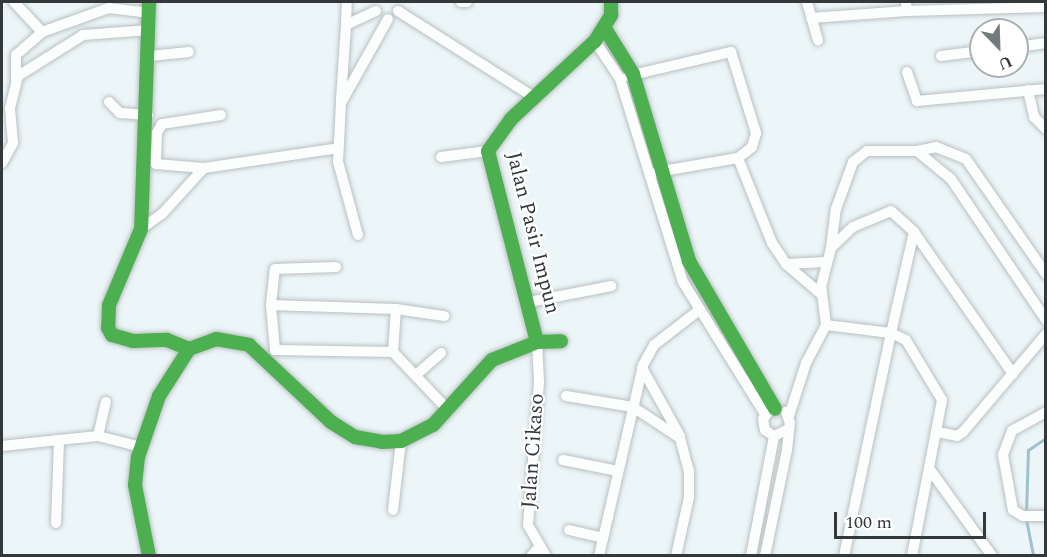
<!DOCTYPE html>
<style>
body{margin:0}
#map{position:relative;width:1047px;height:557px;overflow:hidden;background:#ecf5f7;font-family:Spectral,serif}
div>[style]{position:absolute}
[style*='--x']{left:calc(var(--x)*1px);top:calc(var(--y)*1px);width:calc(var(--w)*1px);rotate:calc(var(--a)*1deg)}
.stream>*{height:3px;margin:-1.5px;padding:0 1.5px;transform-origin:1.5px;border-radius:1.5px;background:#9ec1cc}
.roads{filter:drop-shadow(0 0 2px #b9c0c2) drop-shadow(0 0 2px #b9c0c2)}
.street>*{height:10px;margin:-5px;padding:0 5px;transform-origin:5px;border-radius:5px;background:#fcfefe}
.fast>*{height:14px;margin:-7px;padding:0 7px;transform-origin:7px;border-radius:7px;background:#4caf50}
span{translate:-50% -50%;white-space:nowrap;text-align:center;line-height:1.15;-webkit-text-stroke:4.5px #fff;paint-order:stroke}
.street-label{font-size:21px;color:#33393b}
.frame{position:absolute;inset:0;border:3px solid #33393b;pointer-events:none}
.north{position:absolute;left:969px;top:18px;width:60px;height:60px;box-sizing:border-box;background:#fff;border:2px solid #adb0b1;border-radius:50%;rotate:157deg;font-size:16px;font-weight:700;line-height:24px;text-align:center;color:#33393b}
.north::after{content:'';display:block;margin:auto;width:21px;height:27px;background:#747b7d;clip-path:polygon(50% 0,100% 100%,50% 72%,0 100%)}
.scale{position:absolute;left:834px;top:512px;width:152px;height:27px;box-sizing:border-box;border:3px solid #33393b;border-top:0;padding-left:8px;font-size:18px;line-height:21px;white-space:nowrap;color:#33393b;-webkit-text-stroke:4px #fff;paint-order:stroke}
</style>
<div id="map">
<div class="stream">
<div style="--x:1026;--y:513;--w:63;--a:-88.2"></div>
<div style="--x:1028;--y:450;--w:22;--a:-34"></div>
<div style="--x:1026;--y:519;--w:38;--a:79"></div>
</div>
<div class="roads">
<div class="street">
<div style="--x:14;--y:2;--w:41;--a:47"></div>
<div style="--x:461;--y:2;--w:6;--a:0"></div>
<div style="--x:807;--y:2;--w:40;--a:74"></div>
<div style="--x:906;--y:2;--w:9;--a:84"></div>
<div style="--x:907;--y:11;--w:139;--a:-1.6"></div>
<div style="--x:398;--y:11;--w:162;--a:32.4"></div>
<div style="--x:811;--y:18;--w:96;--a:-4.2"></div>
<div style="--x:346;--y:25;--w:23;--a:-88"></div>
<div style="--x:595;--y:41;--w:45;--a:56.7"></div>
<div style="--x:620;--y:79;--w:213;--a:72.8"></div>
<div style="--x:683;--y:282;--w:155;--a:58.2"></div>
<div style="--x:1017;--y:47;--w:29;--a:-8"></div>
<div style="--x:150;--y:56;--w:39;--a:-6"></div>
<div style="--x:941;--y:56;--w:40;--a:-7.1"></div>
<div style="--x:907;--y:72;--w:31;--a:71"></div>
<div style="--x:917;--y:101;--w:130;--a:-5.3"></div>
<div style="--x:628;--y:76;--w:106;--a:-13.1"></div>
<div style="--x:731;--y:52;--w:85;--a:72.8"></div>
<div style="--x:756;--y:133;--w:15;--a:106"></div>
<div style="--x:752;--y:147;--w:18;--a:142"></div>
<div style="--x:16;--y:79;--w:24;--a:-90"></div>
<div style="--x:16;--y:55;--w:35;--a:-41"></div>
<div style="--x:42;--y:32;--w:71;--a:-19.7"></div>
<div style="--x:109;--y:8;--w:39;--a:7"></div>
<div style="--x:1028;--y:90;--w:28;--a:77"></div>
<div style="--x:1034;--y:117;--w:17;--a:45"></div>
<div style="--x:341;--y:99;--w:74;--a:-86.1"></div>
<div style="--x:346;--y:25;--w:33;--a:-25"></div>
<div style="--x:109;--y:102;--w:16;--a:45"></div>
<div style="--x:120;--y:113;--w:28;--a:4"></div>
<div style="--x:221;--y:115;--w:60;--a:171.3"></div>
<div style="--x:162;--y:124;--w:10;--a:119"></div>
<div style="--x:157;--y:133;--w:31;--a:92"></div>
<div style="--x:156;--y:164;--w:48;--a:4.8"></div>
<div style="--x:204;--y:168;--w:136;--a:-8.4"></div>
<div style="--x:917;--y:151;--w:19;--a:-12"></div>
<div style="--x:936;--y:147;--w:32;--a:22"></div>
<div style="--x:966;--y:159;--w:140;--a:55.2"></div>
<div style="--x:441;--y:157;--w:47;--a:-7.3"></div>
<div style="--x:2;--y:163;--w:23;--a:-61"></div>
<div style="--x:13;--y:143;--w:35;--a:-95"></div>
<div style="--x:10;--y:108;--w:33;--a:-76"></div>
<div style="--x:18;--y:76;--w:77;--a:-32.2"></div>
<div style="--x:83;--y:35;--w:66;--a:-4.3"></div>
<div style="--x:657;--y:172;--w:82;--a:-9.8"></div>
<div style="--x:738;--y:158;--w:92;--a:68.2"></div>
<div style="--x:772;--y:243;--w:25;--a:56"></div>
<div style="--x:786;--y:264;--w:46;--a:40.6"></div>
<div style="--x:141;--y:229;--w:26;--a:-36"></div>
<div style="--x:162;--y:214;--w:62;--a:-47.6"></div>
<div style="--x:358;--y:235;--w:76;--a:-105.3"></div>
<div style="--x:338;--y:162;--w:59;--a:-87.1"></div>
<div style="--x:341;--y:103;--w:96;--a:-60.8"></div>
<div style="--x:831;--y:248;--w:39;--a:-83"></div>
<div style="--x:836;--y:209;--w:50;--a:-70.1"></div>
<div style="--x:853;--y:162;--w:18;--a:-38"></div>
<div style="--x:867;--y:151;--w:50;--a:0"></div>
<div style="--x:917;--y:151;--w:44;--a:39.5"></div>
<div style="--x:951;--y:179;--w:170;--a:56"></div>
<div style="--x:786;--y:264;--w:40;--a:-2.9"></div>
<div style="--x:529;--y:302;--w:84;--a:-11"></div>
<div style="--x:271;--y:305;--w:36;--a:-84"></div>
<div style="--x:275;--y:269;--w:61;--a:-1.9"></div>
<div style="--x:396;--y:309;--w:49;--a:8.3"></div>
<div style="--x:826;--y:325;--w:38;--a:-97"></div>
<div style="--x:821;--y:287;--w:40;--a:-75.6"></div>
<div style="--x:831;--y:248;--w:30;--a:-44"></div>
<div style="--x:853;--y:227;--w:41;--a:-22.8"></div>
<div style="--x:891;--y:211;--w:31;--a:42"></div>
<div style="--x:914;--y:232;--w:173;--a:55.1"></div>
<div style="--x:537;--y:342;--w:40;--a:87.1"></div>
<div style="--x:539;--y:382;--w:143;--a:94.4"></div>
<div style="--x:528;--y:525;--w:36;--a:60"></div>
<div style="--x:393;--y:352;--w:118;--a:-179"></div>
<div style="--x:275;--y:350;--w:45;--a:-95.1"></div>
<div style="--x:271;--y:305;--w:125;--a:1.8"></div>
<div style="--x:396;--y:309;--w:43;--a:94"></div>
<div style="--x:393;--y:352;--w:81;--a:46.5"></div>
<div style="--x:642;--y:368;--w:78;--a:60.8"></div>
<div style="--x:417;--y:374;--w:32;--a:-41"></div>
<div style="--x:566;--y:396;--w:68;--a:9.3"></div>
<div style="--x:633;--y:407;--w:56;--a:33.4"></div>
<div style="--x:680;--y:438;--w:34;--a:75"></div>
<div style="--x:689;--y:471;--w:26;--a:90"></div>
<div style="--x:689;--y:497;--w:60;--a:102.4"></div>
<div style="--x:769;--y:411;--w:10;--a:127"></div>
<div style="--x:763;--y:419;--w:11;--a:80"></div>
<div style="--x:765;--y:430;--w:11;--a:34"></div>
<div style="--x:774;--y:436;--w:14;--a:-25"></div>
<div style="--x:1046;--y:412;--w:39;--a:151"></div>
<div style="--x:1012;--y:431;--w:26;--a:111"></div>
<div style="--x:1003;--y:455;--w:56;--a:79.7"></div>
<div style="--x:1013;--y:510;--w:12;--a:31"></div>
<div style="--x:1023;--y:516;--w:23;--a:0"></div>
<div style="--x:789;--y:416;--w:56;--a:-72.2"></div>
<div style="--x:806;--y:363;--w:43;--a:-62.2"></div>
<div style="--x:826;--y:325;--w:65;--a:7"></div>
<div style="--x:891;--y:333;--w:228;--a:101.9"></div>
<div style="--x:938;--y:432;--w:19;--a:12"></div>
<div style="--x:957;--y:436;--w:7;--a:-34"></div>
<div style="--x:963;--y:432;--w:128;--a:-49.7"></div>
<div style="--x:98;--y:436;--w:35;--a:-77"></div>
<div style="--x:2;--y:446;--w:57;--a:-6"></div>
<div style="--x:563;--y:460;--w:56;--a:11.3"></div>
<div style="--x:931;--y:471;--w:105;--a:54.3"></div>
<div style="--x:393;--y:510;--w:69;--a:-83.4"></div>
<div style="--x:56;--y:523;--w:83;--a:-87.9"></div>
<div style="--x:59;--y:440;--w:39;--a:-6"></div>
<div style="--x:98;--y:436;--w:44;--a:14.3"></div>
<div style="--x:569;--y:530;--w:35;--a:13"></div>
<div style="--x:531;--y:556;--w:13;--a:-48"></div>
<div style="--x:599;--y:556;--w:196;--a:-77"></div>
<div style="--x:643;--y:365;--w:23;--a:-61"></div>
<div style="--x:654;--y:345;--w:56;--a:-37.7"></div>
<div style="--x:751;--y:556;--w:122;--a:-79.1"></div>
<div style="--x:765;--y:556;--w:108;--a:-78.3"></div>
<div style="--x:787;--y:450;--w:27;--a:-84"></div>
<div style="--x:790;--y:423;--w:12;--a:-110"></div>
<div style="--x:912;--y:556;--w:159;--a:-79.1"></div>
<div style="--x:942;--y:400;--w:70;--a:-121"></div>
<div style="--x:906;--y:340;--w:17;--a:-155"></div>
<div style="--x:891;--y:333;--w:104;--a:-77.2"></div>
</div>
<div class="fast">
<div style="--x:149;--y:2;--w:227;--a:92"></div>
<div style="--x:141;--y:229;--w:82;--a:112.8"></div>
<div style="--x:109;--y:305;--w:23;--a:92"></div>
<div style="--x:108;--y:328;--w:8;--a:60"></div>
<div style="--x:112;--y:335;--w:22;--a:16"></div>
<div style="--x:133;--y:341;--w:34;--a:-2"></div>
<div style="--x:167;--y:340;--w:24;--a:22"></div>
<div style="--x:604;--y:27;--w:55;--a:58.3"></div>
<div style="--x:633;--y:74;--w:195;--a:73.3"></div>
<div style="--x:689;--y:261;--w:171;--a:59.8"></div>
<div style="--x:537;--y:342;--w:197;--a:-104.4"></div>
<div style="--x:488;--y:151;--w:39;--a:-54"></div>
<div style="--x:511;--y:119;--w:115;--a:-42.9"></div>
<div style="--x:595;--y:41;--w:31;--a:-58"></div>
<div style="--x:611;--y:15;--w:13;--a:-90"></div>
<div style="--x:149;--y:556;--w:72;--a:-101.2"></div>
<div style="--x:135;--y:485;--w:28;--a:-84"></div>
<div style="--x:138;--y:457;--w:65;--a:-71"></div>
<div style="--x:159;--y:396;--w:56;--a:-57.4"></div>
<div style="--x:189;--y:349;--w:29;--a:-20"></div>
<div style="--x:216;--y:339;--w:34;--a:10"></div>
<div style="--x:249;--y:345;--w:112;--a:43.2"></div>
<div style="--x:331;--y:422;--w:28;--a:32"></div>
<div style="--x:355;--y:437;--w:27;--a:10"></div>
<div style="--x:382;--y:442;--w:19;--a:-3"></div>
<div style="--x:401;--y:441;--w:36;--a:-27"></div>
<div style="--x:433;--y:425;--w:88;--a:-47.8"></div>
<div style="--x:492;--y:360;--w:48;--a:-21.8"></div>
<div style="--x:537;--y:342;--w:24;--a:-2"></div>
</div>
</div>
<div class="street-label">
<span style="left:533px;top:233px;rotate:76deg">Jalan Pasir Impun</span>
<span style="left:533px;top:451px;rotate:-86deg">Jalan Cikaso</span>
</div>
<div class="frame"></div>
<div class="north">U</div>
<div class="scale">100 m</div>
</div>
